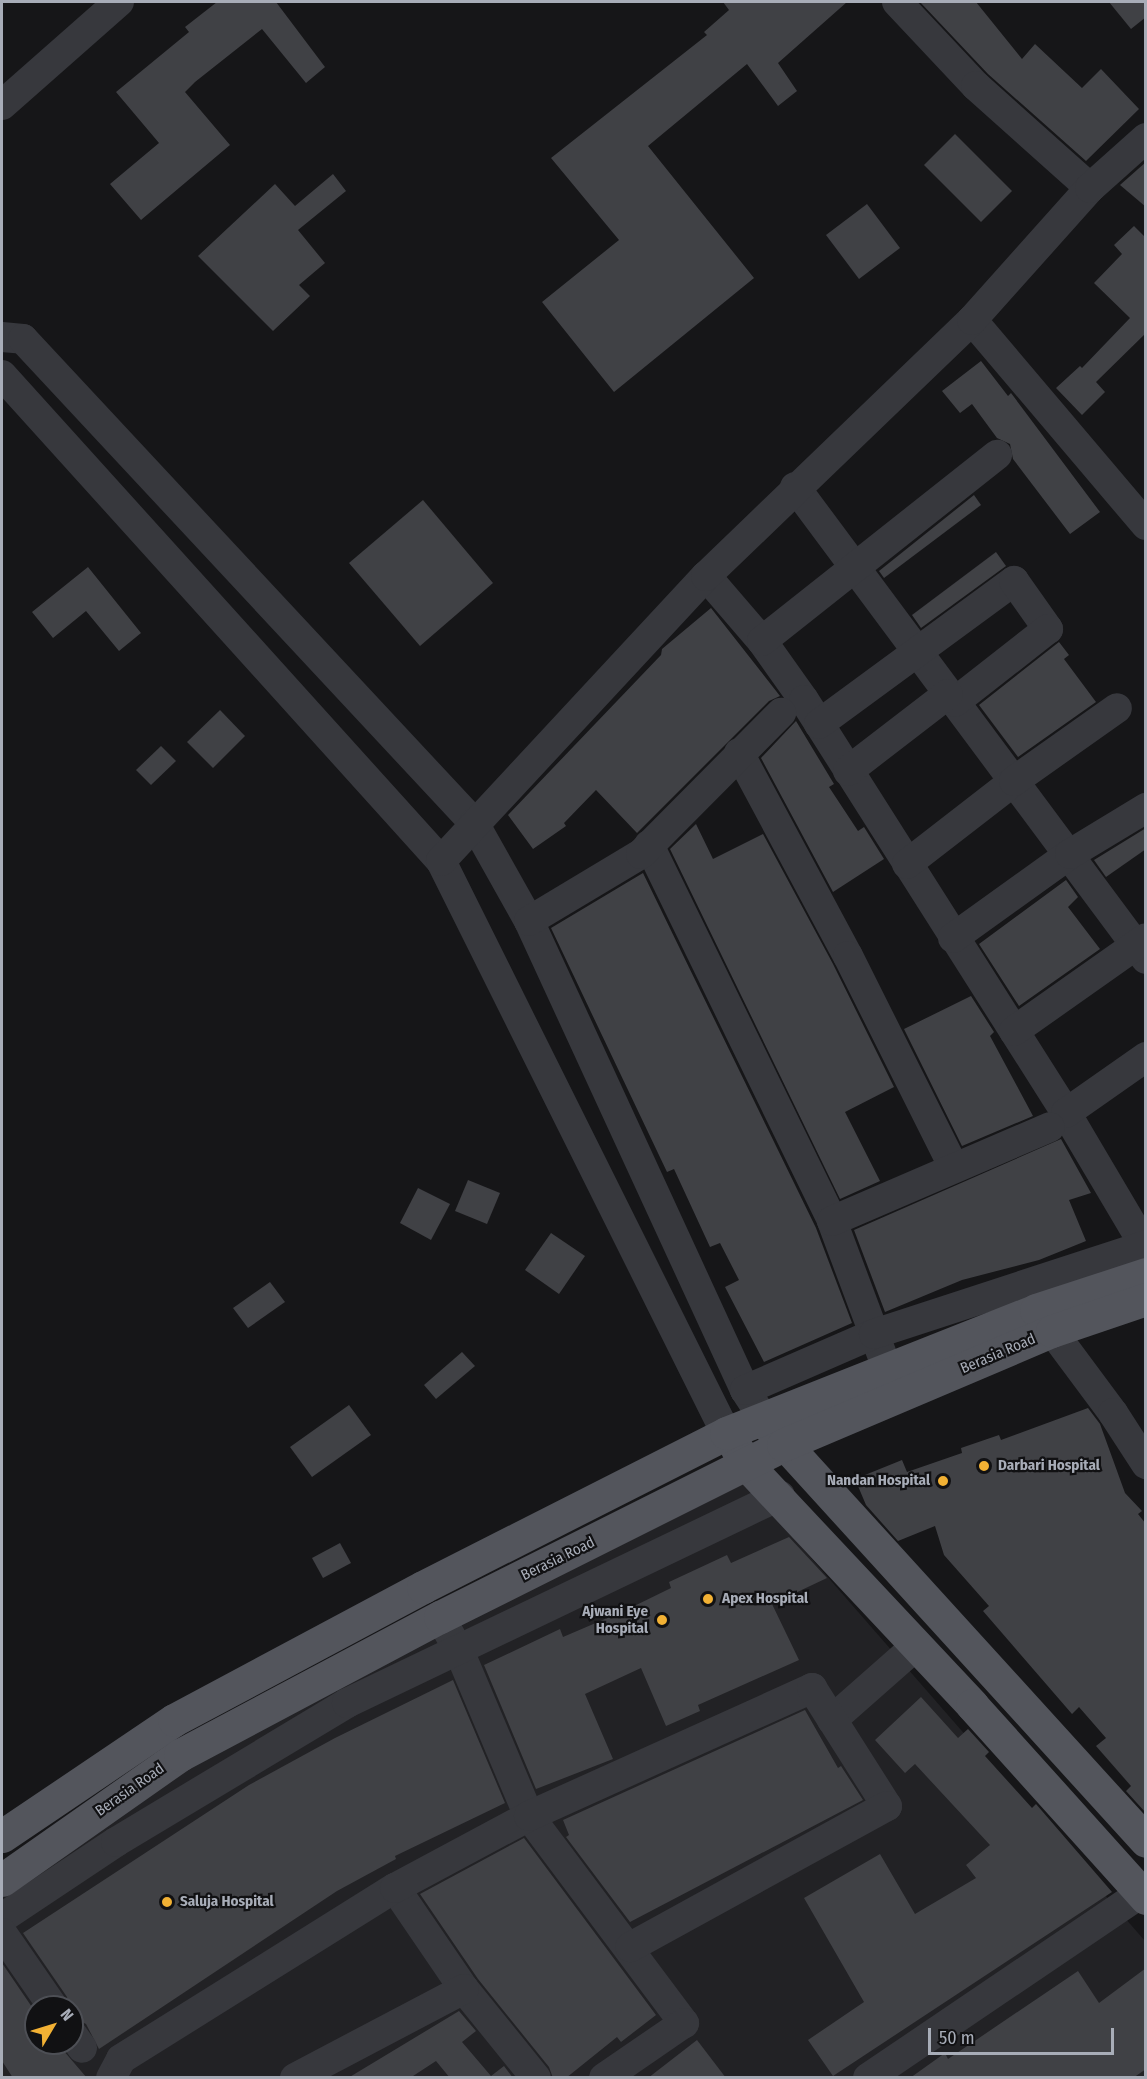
<!DOCTYPE html>
<style>
body{margin:0}
#map{position:relative;width:1147px;height:2079px;overflow:hidden;background:#161618;font-family:"Fira Sans Condensed",sans-serif}
div>[style]{position:absolute}
[style*='--x']{left:calc(var(--x)*1px);top:calc(var(--y)*1px);width:calc(var(--w)*1px);rotate:calc(var(--a)*1deg)}
.built>*{inset:0;background:#222225}
.building>*{inset:0;background:#404145}
.minor>*{height:30px;margin:-15px;padding:0 15px;transform-origin:15px;border-radius:15px;background:#37383d}
.major>*{height:33px;margin:-16.5px;padding:0 16.5px;transform-origin:16.5px;border-radius:16.5px;background:#53555c}
.dots>*{width:16px;height:16px;translate:-50% -50%;box-sizing:border-box;border:3px solid #111113;border-radius:50%}
span{translate:-50% -50%;white-space:nowrap;text-align:center;line-height:1.15;-webkit-text-stroke:4.5px #111113;paint-order:stroke}
.street-label{font-size:15px;color:#a8adb8}
.poi-label{font-size:15px;color:#a8adb8;font-weight:700}
.left{translate:0 -50%;text-align:left}
.right{translate:-100% -50%;text-align:right}
.frame{position:absolute;inset:0;border:3px solid #a8adb8;pointer-events:none}
.north{position:absolute;left:24px;top:1995px;width:60px;height:60px;box-sizing:border-box;background:#111113;border:2px solid #4d4f55;border-radius:50%;rotate:52deg;font-size:16px;font-weight:700;line-height:24px;text-align:center;color:#a8adb8}
.north::after{content:'';display:block;margin:auto;width:21px;height:27px;background:#f2b134;clip-path:polygon(50% 0,100% 100%,50% 72%,0 100%)}
.scale{position:absolute;left:928px;top:2028px;width:186px;height:27px;box-sizing:border-box;border:3px solid #a8adb8;border-top:0;padding-left:8px;font-size:18px;line-height:21px;white-space:nowrap;color:#a8adb8;-webkit-text-stroke:4px #111113;paint-order:stroke}
</style>
<div id="map">
<div class="built">
<div style="clip-path:polygon(evenodd,771px 1438px,771px 1512px,1145px 1941px,1145px 2077px,2px 2077px,2px 1869px,771px 1438px,36px 2007px,72px 2007px,72px 2043px,36px 2043px,36px 2007px)"></div>
</div>
<div class="building">
<div style="clip-path:polygon(217px 2px,276px 2px,325px 67px,306px 83px,262px 29px,195px 82px,185px 92px,230px 145px,141px 220px,110px 184px,159px 143px,116px 92px,189px 32px,185px 27px)"></div>
<div style="clip-path:polygon(723px 2px,847px 2px,778px 63px,797px 91px,778px 106px,747px 64px,648px 146px,754px 278px,614px 392px,542px 302px,619px 240px,551px 158px,707px 35px,704px 32px,729px 10px)"></div>
<div style="clip-path:polygon(920px 2px,976px 2px,1022px 59px,1035px 44px,1082px 88px,1101px 69px,1139px 109px,1086px 161px,988px 74px)"></div>
<div style="clip-path:polygon(1109px 2px,1146px 2px,1146px 17px,1131px 29px)"></div>
<div style="clip-path:polygon(955px 134px,1012px 191px,981px 222px,924px 165px)"></div>
<div style="clip-path:polygon(1146px 162px,1146px 207px,1120px 185px)"></div>
<div style="clip-path:polygon(333px 174px,346px 191px,298px 230px,325px 263px,299px 285px,310px 296px,273px 331px,198px 256px,275px 184px,295px 206px)"></div>
<div style="clip-path:polygon(867px 204px,900px 248px,859px 279px,826px 235px)"></div>
<div style="clip-path:polygon(1134px 226px,1146px 238px,1146px 333px,1096px 382px,1105px 392px,1082px 415px,1056px 388px,1080px 366px,1082px 368px,1130px 318px,1094px 283px,1122px 254px,1114px 245px)"></div>
<div style="clip-path:polygon(981px 361px,1008px 396px,1011px 393px,1100px 512px,1070px 534px,1013px 459px,1010px 444px,997px 438px,972px 404px,960px 413px,942px 391px)"></div>
<div style="clip-path:polygon(974px 495px,981px 505px,884px 578px,879px 571px)"></div>
<div style="clip-path:polygon(423px 500px,493px 583px,420px 646px,349px 563px)"></div>
<div style="clip-path:polygon(996px 552px,1006px 566px,921px 628px,912px 615px)"></div>
<div style="clip-path:polygon(88px 567px,141px 633px,119px 651px,86px 611px,53px 638px,32px 612px)"></div>
<div style="clip-path:polygon(711px 608px,780px 696px,769px 701px,637px 833px,596px 790px,564px 823px,566px 826px,533px 849px,508px 815px,661px 655px,662px 649px)"></div>
<div style="clip-path:polygon(1059px 642px,1069px 655px,1064px 659px,1096px 702px,1018px 757px,979px 705px)"></div>
<div style="clip-path:polygon(220px 710px,245px 736px,213px 768px,187px 742px)"></div>
<div style="clip-path:polygon(796px 721px,834px 784px,829px 787px,858px 831px,864px 827px,884px 859px,833px 892px,761px 758px)"></div>
<div style="clip-path:polygon(161px 746px,176px 761px,151px 785px,136px 770px)"></div>
<div style="clip-path:polygon(696px 824px,713px 859px,763px 834px,833px 964px,894px 1087px,845px 1112px,880px 1181px,840px 1199px,670px 849px)"></div>
<div style="clip-path:polygon(1146px 828px,1146px 849px,1106px 877px,1094px 860px)"></div>
<div style="clip-path:polygon(643px 873px,816px 1228px,852px 1323px,764px 1362px,725px 1287px,739px 1280px,720px 1243px,710px 1247px,674px 1169px,667px 1172px,551px 928px)"></div>
<div style="clip-path:polygon(1066px 880px,1078px 897px,1068px 907px,1100px 949px,1019px 1006px,979px 944px)"></div>
<div style="clip-path:polygon(971px 996px,994px 1032px,990px 1036px,1033px 1116px,962px 1146px,904px 1029px)"></div>
<div style="clip-path:polygon(1061px 1139px,1091px 1193px,1069px 1200px,1086px 1241px,1039px 1260px,962px 1280px,885px 1312px,854px 1230px)"></div>
<div style="clip-path:polygon(468px 1180px,500px 1193px,487px 1224px,455px 1211px)"></div>
<div style="clip-path:polygon(418px 1188px,450px 1204px,431px 1240px,400px 1223px)"></div>
<div style="clip-path:polygon(551px 1233px,585px 1256px,559px 1294px,525px 1270px)"></div>
<div style="clip-path:polygon(270px 1282px,285px 1302px,248px 1328px,233px 1308px)"></div>
<div style="clip-path:polygon(462px 1352px,475px 1366px,436px 1399px,424px 1385px)"></div>
<div style="clip-path:polygon(349px 1405px,371px 1435px,312px 1477px,290px 1447px)"></div>
<div style="clip-path:polygon(1088px 1408px,1100px 1424px,1125px 1493px,1142px 1511px,1138px 1514px,1146px 1524px,1146px 1813px,1126px 1791px,1131px 1786px,1096px 1746px,1106px 1738px,1079px 1707px,1072px 1714px,983px 1611px,989px 1606px,944px 1555px,935px 1526px,898px 1541px,866px 1505px,855px 1479px,902px 1460px,907px 1472px,962px 1453px,961px 1448px,999px 1435px,1001px 1440px)"></div>
<div style="clip-path:polygon(789px 1537px,827px 1578px,772px 1604px,799px 1660px,698px 1705px,700px 1711px,666px 1726px,641px 1668px,585px 1694px,613px 1759px,536px 1789px,484px 1665px,560px 1629px,563px 1637px,626px 1610px,671px 1588px,669px 1582px,727px 1555px,731px 1563px)"></div>
<div style="clip-path:polygon(340px 1543px,351px 1563px,323px 1578px,312px 1558px)"></div>
<div style="clip-path:polygon(453px 1680px,505px 1803px,395px 1856px,396px 1859px,337px 1891px,99px 2049px,86px 2024px,72px 2017px,67px 1997px,23px 1933px,249px 1785px,335px 1738px)"></div>
<div style="clip-path:polygon(921px 1697px,958px 1738px,968px 1729px,989px 1752px,985px 1756px,1032px 1808px,1036px 1804px,1112px 1892px,833px 2076px,808px 2040px,864px 2002px,804px 1898px,880px 1854px,915px 1914px,976px 1878px,966px 1865px,990px 1845px,915px 1764px,905px 1773px,875px 1740px)"></div>
<div style="clip-path:polygon(805px 1710px,838px 1768px,841px 1766px,863px 1800px,630px 1922px,566px 1837px,569px 1835px,563px 1820px)"></div>
<div style="clip-path:polygon(524px 1838px,656px 2015px,621px 2042px,617px 2037px,566px 2078px,553px 2078px,549px 2067px,478px 1979px,420px 1894px)"></div>
<div style="clip-path:polygon(2px 1963px,36px 2013px,36px 2043px,57px 2043px,87px 2078px,13px 2078px,2px 2061px)"></div>
<div style="clip-path:polygon(1146px 1968px,1146px 2069px,1133px 2078px,910px 2078px,945px 2053px,948px 2059px,1078px 1971px,1099px 2003px)"></div>
<div style="clip-path:polygon(459px 2011px,476px 2031px,462px 2042px,491px 2076px,504px 2066px,513px 2078px,450px 2078px,436px 2061px,410px 2078px,348px 2078px)"></div>
<div style="clip-path:polygon(697px 2040px,726px 2078px,648px 2078px)"></div>
</div>
<div class="minor">
<div style="--x:897;--y:2;--w:115;--a:46.8"></div>
<div style="--x:976;--y:86;--w:153;--a:41.8"></div>
<div style="--x:2;--y:105;--w:156;--a:-41.4"></div>
<div style="--x:972;--y:320;--w:269;--a:49.7"></div>
<div style="--x:2;--y:337;--w:21;--a:5"></div>
<div style="--x:23;--y:339;--w:662;--a:47.02"></div>
<div style="--x:474;--y:823;--w:112;--a:60.7"></div>
<div style="--x:529;--y:921;--w:516;--a:65.27"></div>
<div style="--x:745;--y:1390;--w:33;--a:57"></div>
<div style="--x:2;--y:375;--w:655;--a:47.91"></div>
<div style="--x:441;--y:861;--w:639;--a:63.52"></div>
<div style="--x:795;--y:487;--w:588;--a:53.36"></div>
<div style="--x:706;--y:576;--w:86;--a:49.3"></div>
<div style="--x:762;--y:641;--w:72;--a:54.6"></div>
<div style="--x:804;--y:700;--w:489;--a:57.6"></div>
<div style="--x:1066;--y:1113;--w:153;--a:59.4"></div>
<div style="--x:762;--y:641;--w:300;--a:-38.4"></div>
<div style="--x:819;--y:724;--w:242;--a:-36.3"></div>
<div style="--x:1014;--y:581;--w:59;--a:54.7"></div>
<div style="--x:1048;--y:629;--w:118;--a:141.9"></div>
<div style="--x:739;--y:753;--w:230;--a:61.8"></div>
<div style="--x:848;--y:956;--w:237;--a:63.4"></div>
<div style="--x:848;--y:771;--w:126;--a:-37.6"></div>
<div style="--x:649;--y:845;--w:418;--a:64"></div>
<div style="--x:832;--y:1221;--w:183;--a:69.5"></div>
<div style="--x:441;--y:861;--w:389;--a:-47.1"></div>
<div style="--x:706;--y:576;--w:369;--a:-43.9"></div>
<div style="--x:972;--y:320;--w:177;--a:-48.2"></div>
<div style="--x:1090;--y:188;--w:75;--a:-41.8"></div>
<div style="--x:907;--y:864;--w:135;--a:-37.8"></div>
<div style="--x:1014;--y:781;--w:126;--a:-35.3"></div>
<div style="--x:529;--y:921;--w:131;--a:-30.9"></div>
<div style="--x:641;--y:854;--w:199;--a:-45.2"></div>
<div style="--x:953;--y:938;--w:144;--a:-35.7"></div>
<div style="--x:1070;--y:854;--w:89;--a:-31.2"></div>
<div style="--x:1014;--y:1031;--w:161;--a:-35.2"></div>
<div style="--x:1066;--y:1113;--w:98;--a:-35"></div>
<div style="--x:832;--y:1221;--w:237;--a:-23.3"></div>
<div style="--x:1038;--y:1312;--w:126;--a:53.4"></div>
<div style="--x:1113;--y:1413;--w:61;--a:57.1"></div>
<div style="--x:745;--y:1390;--w:141;--a:-23.5"></div>
<div style="--x:874;--y:1334;--w:286;--a:-18.1"></div>
<div style="--x:440;--y:1617;--w:41;--a:60.9"></div>
<div style="--x:460;--y:1653;--w:177;--a:67.1"></div>
<div style="--x:529;--y:1816;--w:259;--a:53.2"></div>
<div style="--x:684;--y:2023;--w:97;--a:145.5"></div>
<div style="--x:832;--y:1720;--w:113;--a:-41.4"></div>
<div style="--x:395;--y:1888;--w:122;--a:55.7"></div>
<div style="--x:464;--y:1989;--w:114;--a:51"></div>
<div style="--x:2;--y:1918;--w:137;--a:-33.7"></div>
<div style="--x:116;--y:1842;--w:270;--a:-31"></div>
<div style="--x:347;--y:1703;--w:480;--a:-25.6"></div>
<div style="--x:2;--y:1933;--w:90;--a:55.4"></div>
<div style="--x:72;--y:2034;--w:17;--a:54"></div>
<div style="--x:111;--y:2078;--w:21;--a:-62"></div>
<div style="--x:121;--y:2059;--w:323;--a:-32"></div>
<div style="--x:395;--y:1888;--w:152;--a:-28.2"></div>
<div style="--x:529;--y:1816;--w:311;--a:-24.3"></div>
<div style="--x:812;--y:1688;--w:140;--a:57.6"></div>
<div style="--x:887;--y:1806;--w:293;--a:151.2"></div>
<div style="--x:295;--y:2078;--w:191;--a:-27.8"></div>
<div style="--x:868;--y:2078;--w:336;--a:-34.1"></div>
</div>
<div class="major">
<div style="--x:771;--y:1429;--w:557;--a:47.69"></div>
<div style="--x:737;--y:1449;--w:19;--a:58"></div>
<div style="--x:747;--y:1465;--w:329;--a:46.8"></div>
<div style="--x:972;--y:1705;--w:260;--a:48"></div>
<div style="--x:2;--y:1836;--w:207;--a:-34"></div>
<div style="--x:174;--y:1720;--w:282;--a:-28.1"></div>
<div style="--x:423;--y:1587;--w:340;--a:-26.9"></div>
<div style="--x:726;--y:1433;--w:334;--a:-21.6"></div>
<div style="--x:1036;--y:1310;--w:116;--a:-18.1"></div>
<div style="--x:2;--y:1880;--w:218;--a:-35.1"></div>
<div style="--x:180;--y:1755;--w:294;--a:-28"></div>
<div style="--x:440;--y:1617;--w:384;--a:-26.6"></div>
<div style="--x:783;--y:1445;--w:292;--a:-23"></div>
<div style="--x:1052;--y:1331;--w:99;--a:-18.8"></div>
</div>
<div class="dots">
<div style="left:984px;top:1466px;background:#f2b134"></div>
<div style="left:943px;top:1481px;background:#f2b134"></div>
<div style="left:708px;top:1599px;background:#f2b134"></div>
<div style="left:662px;top:1620px;background:#f2b134"></div>
<div style="left:167px;top:1902px;background:#f2b134"></div>
</div>
<div class="street-label">
<span style="left:998px;top:1354px;rotate:-23deg">Berasia Road</span>
<span style="left:558px;top:1559px;rotate:-26deg">Berasia Road</span>
<span style="left:130px;top:1790px;rotate:-35deg">Berasia Road</span>
</div>
<div class="poi-label">
<span class="left" style="left:998px;top:1466px">Darbari Hospital</span>
<span class="right" style="left:930px;top:1481px">Nandan Hospital</span>
<span class="left" style="left:722px;top:1599px">Apex Hospital</span>
<span class="right" style="left:648px;top:1620px">Ajwani Eye<br>Hospital</span>
<span class="left" style="left:180px;top:1902px">Saluja Hospital</span>
</div>
<div class="frame"></div>
<div class="north">N</div>
<div class="scale">50 m</div>
</div>
